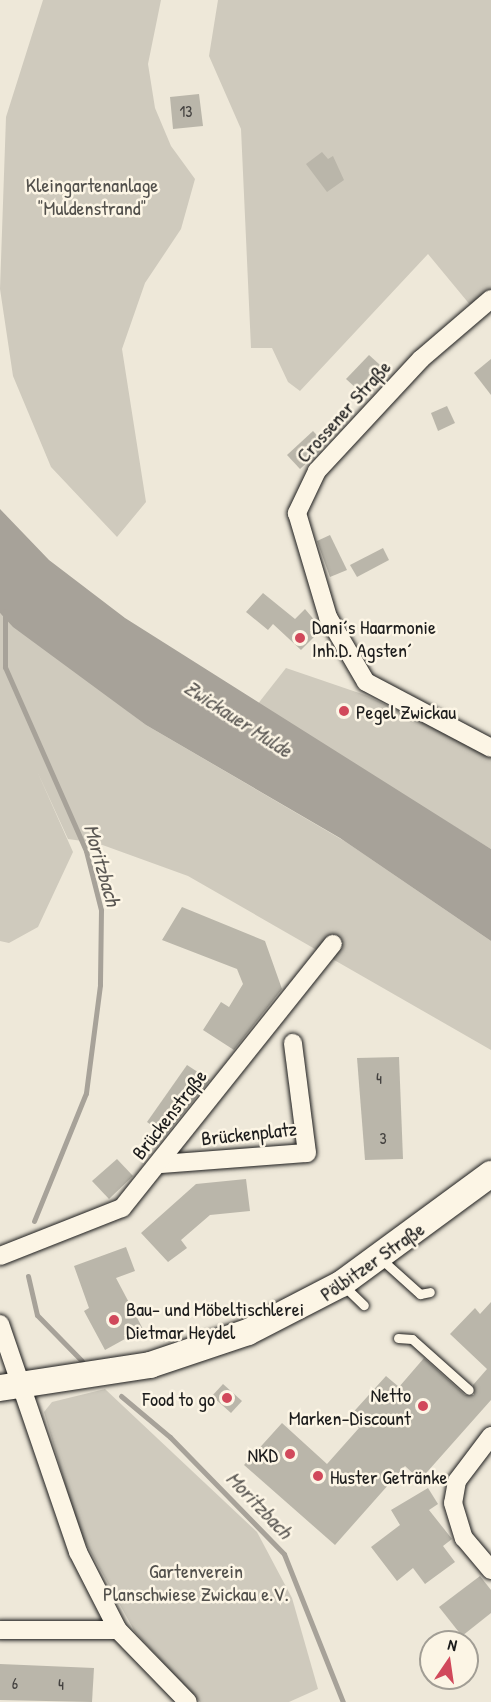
<!DOCTYPE html>
<meta charset="utf-8">
<style>
body{margin:0}
#map{position:relative;width:491px;height:1702px;overflow:hidden;background:#eee8d9;font-family:"Patrick Hand",sans-serif}
div>[style]{position:absolute}
[style*='--x']{left:calc(var(--x)*1px);top:calc(var(--y)*1px);width:calc(var(--w)*1px);rotate:calc(var(--a)*1deg)}
.green>*{inset:0;background:#cfcabd}
.water>*{inset:0;background:#a7a299}
.stream>*{height:5px;margin:-2.5px;padding:0 2.5px;transform-origin:2.5px;border-radius:2.5px;background:#a7a299}
.building>*{inset:0;background:#bab6aa}
.roads{filter:drop-shadow(0 0 2px #1c1c1c) drop-shadow(0 0 2px #1c1c1c)}
.lane>*{height:9px;margin:-4.5px;padding:0 4.5px;transform-origin:4.5px;border-radius:4.5px;background:#fcf5e5}
.street>*{height:18px;margin:-9px;padding:0 9px;transform-origin:9px;border-radius:9px;background:#fcf5e5}
.secondary>*{height:26px;margin:-13px;padding:0 13px;transform-origin:13px;border-radius:13px;background:#fcf5e5}
.dots>*{width:16px;height:16px;translate:-50% -50%;box-sizing:border-box;border:3px solid #fcf5e5;border-radius:50%}
span{translate:-50% -50%;white-space:nowrap;text-align:center;line-height:1.15;-webkit-text-stroke:5px #fcf5e5;paint-order:stroke}
.number-label{font-size:16px;color:#444240}
.number-label span{-webkit-text-stroke-width:0}
.park-label{font-size:20px;color:#52504c}
.street-label{font-size:20px;color:#1c1c1c}
.poi-label{font-size:20px;color:#1c1c1c}
.left{translate:0 -50%;text-align:left}
.right{translate:-100% -50%;text-align:right}
.water-label{font-size:21px;color:#5b5854;font-style:italic}
.north{position:absolute;left:419px;top:1630px;width:60px;height:60px;box-sizing:border-box;background:#fcf5e5;border:2px solid #a29e95;border-radius:50%;rotate:13deg;font-size:16px;font-weight:700;line-height:24px;text-align:center;color:#1c1c1c}
.north::after{content:'';display:block;margin:auto;width:21px;height:27px;background:#d1495b;clip-path:polygon(50% 0,100% 100%,50% 72%,0 100%)}
</style>
<div id="map">
<div class="green">
<div style="clip-path:polygon(43px 0,161px 0,148px 64px,155px 108px,171px 146px,195px 179px,181px 229px,145px 283px,122px 349px,146px 502px,117px 537px,51px 467px,13px 376px,0 289px,6px 117px)"></div>
<div style="clip-path:polygon(218px 0,491px 0,491px 289px,471px 306px,428px 254px,300px 391px,288px 382px,272px 348px,251px 348px,241px 129px,209px 56px)"></div>
<div style="clip-path:polygon(0 613px,146px 725px,346px 842px,491px 941px,491px 1050px,188px 876px,97px 843px,68px 839px,37px 771px,73px 852px,38px 927px,9px 943px,0 941px)"></div>
<div style="clip-path:polygon(286px 668px,365px 695px,491px 755px,491px 849px,257px 705px)"></div>
<div style="clip-path:polygon(105px 1389px,257px 1532px,292px 1598px,318px 1689px,289px 1702px,200px 1702px,135px 1632px,79px 1531px,44px 1412px,52px 1402px)"></div>
</div>
<div class="water">
<div style="clip-path:polygon(0 509px,49px 560px,125px 618px,491px 849px,491px 941px,340px 838px,146px 725px,13px 627px,0 613px)"></div>
</div>
<div class="stream">
<div style="--x:5;--y:611;--w:56;--a:90"></div>
<div style="--x:5;--y:667;--w:201;--a:66.2"></div>
<div style="--x:86;--y:851;--w:61;--a:75.7"></div>
<div style="--x:101;--y:910;--w:75;--a:90.8"></div>
<div style="--x:100;--y:985;--w:109;--a:97.4"></div>
<div style="--x:86;--y:1093;--w:138;--a:112.1"></div>
<div style="--x:28;--y:1276;--w:40;--a:77"></div>
<div style="--x:37;--y:1315;--w:64;--a:45.6"></div>
<div style="--x:121;--y:1396;--w:64;--a:39.9"></div>
<div style="--x:170;--y:1437;--w:163;--a:45.7"></div>
<div style="--x:284;--y:1554;--w:159;--a:68.3"></div>
</div>
<div class="building">
<div style="clip-path:polygon(199px 94px,203px 126px,173px 129px,170px 97px)"></div>
<div style="clip-path:polygon(322px 152px,328px 159px,333px 156px,344px 180px,327px 192px,306px 164px)"></div>
<div style="clip-path:polygon(369px 355px,389px 373px,366px 397px,346px 379px)"></div>
<div style="clip-path:polygon(491px 359px,491px 395px,474px 373px)"></div>
<div style="clip-path:polygon(447px 406px,455px 423px,438px 431px,431px 413px)"></div>
<div style="clip-path:polygon(313px 431px,326px 445px,300px 469px,287px 455px)"></div>
<div style="clip-path:polygon(330px 535px,347px 570px,330px 577px,317px 541px)"></div>
<div style="clip-path:polygon(383px 548px,389px 560px,357px 577px,350px 565px)"></div>
<div style="clip-path:polygon(263px 593px,295px 619px,305px 609px,322px 629px,301px 650px,273px 624px,268px 630px,246px 612px)"></div>
<div style="clip-path:polygon(182px 907px,265px 941px,282px 989px,234px 1050px,203px 1030px,221px 1002px,229px 1007px,243px 984px,237px 969px,162px 940px)"></div>
<div style="clip-path:polygon(399px 1057px,403px 1159px,365px 1160px,357px 1058px)"></div>
<div style="clip-path:polygon(187px 1065px,210px 1080px,166px 1135px,147px 1122px)"></div>
<div style="clip-path:polygon(117px 1159px,133px 1176px,109px 1199px,92px 1181px)"></div>
<div style="clip-path:polygon(246px 1179px,250px 1211px,210px 1215px,181px 1240px,187px 1248px,168px 1262px,141px 1233px,196px 1184px)"></div>
<div style="clip-path:polygon(126px 1247px,135px 1271px,116px 1278px,143px 1329px,105px 1350px,84px 1311px,89px 1308px,74px 1266px)"></div>
<div style="clip-path:polygon(491px 1302px,491px 1400px,420px 1480px,405px 1466px,335px 1545px,244px 1465px,282px 1423px,327px 1464px,359px 1428px,348px 1418px,386px 1376px,399px 1387px,424px 1358px,465px 1395px,474px 1395px,473px 1385px,487px 1369px,450px 1334px,475px 1308px,480px 1314px)"></div>
<div style="clip-path:polygon(223px 1384px,242px 1401px,231px 1413px,212px 1396px)"></div>
<div style="clip-path:polygon(428px 1488px,438px 1504px,429px 1510px,452px 1539px,443px 1546px,455px 1562px,425px 1584px,413px 1568px,397px 1581px,371px 1547px,400px 1525px,391px 1510px)"></div>
<div style="clip-path:polygon(480px 1576px,491px 1590px,491px 1613px,462px 1636px,439px 1607px)"></div>
<div style="clip-path:polygon(0 1664px,94px 1668px,92px 1702px,0 1700px)"></div>
</div>
<div class="roads">
<div class="lane">
<div style="--x:380;--y:1258;--w:54;--a:42"></div>
<div style="--x:420;--y:1294;--w:10;--a:-11"></div>
<div style="--x:343;--y:1285;--w:29;--a:44"></div>
<div style="--x:398;--y:1338;--w:14;--a:4"></div>
<div style="--x:412;--y:1339;--w:76;--a:41.8"></div>
</div>
<div class="street">
<div style="--x:491;--y:299;--w:92;--a:139.4"></div>
<div style="--x:421;--y:359;--w:153;--a:132.9"></div>
<div style="--x:317;--y:471;--w:47;--a:115.5"></div>
<div style="--x:297;--y:513;--w:109;--a:73.4"></div>
<div style="--x:328;--y:617;--w:75;--a:59.7"></div>
<div style="--x:366;--y:682;--w:141;--a:27.8"></div>
<div style="--x:160;--y:1164;--w:147;--a:-4.3"></div>
<div style="--x:307;--y:1153;--w:111;--a:-97.3"></div>
<div style="--x:0;--y:1256;--w:131;--a:-21.5"></div>
<div style="--x:122;--y:1208;--w:338;--a:-51.4"></div>
<div style="--x:0;--y:1324;--w:241;--a:71.1"></div>
<div style="--x:78;--y:1552;--w:88;--a:62.9"></div>
<div style="--x:118;--y:1630;--w:100;--a:45.8"></div>
<div style="--x:491;--y:1436;--w:56;--a:127.1"></div>
<div style="--x:457;--y:1481;--w:22;--a:100"></div>
<div style="--x:453;--y:1503;--w:37;--a:73"></div>
<div style="--x:464;--y:1538;--w:42;--a:49.8"></div>
<div style="--x:0;--y:1630;--w:118;--a:0"></div>
</div>
<div class="secondary">
<div style="--x:0;--y:1388;--w:152;--a:-8.7"></div>
<div style="--x:150;--y:1365;--w:103;--a:-18.6"></div>
<div style="--x:248;--y:1332;--w:105;--a:-27.3"></div>
<div style="--x:341;--y:1284;--w:186;--a:-36.3"></div>
</div>
</div>
<div class="dots">
<div style="left:300px;top:638px;background:#d1495b"></div>
<div style="left:344px;top:711px;background:#d1495b"></div>
<div style="left:114px;top:1320px;background:#d1495b"></div>
<div style="left:227px;top:1398px;background:#d1495b"></div>
<div style="left:423px;top:1406px;background:#d1495b"></div>
<div style="left:290px;top:1454px;background:#d1495b"></div>
<div style="left:318px;top:1476px;background:#d1495b"></div>
</div>
<div class="number-label">
<span style="left:186px;top:111px">13</span>
<span style="left:379px;top:1078px">4</span>
<span style="left:383px;top:1138px">3</span>
<span style="left:15px;top:1683px">6</span>
<span style="left:61px;top:1684px">4</span>
</div>
<div class="park-label">
<span style="left:92px;top:196px">Kleingartenanlage<br>"Muldenstrand"</span>
<span style="left:196px;top:1582px">Gartenverein<br>Planschwiese Zwickau e.V.</span>
</div>
<div class="street-label">
<span style="left:343px;top:411px;rotate:-48deg">Crossener Straße</span>
<span style="left:169px;top:1114px;rotate:-52deg">Brückenstraße</span>
<span style="left:249px;top:1133px;rotate:-6deg">Brückenplatz</span>
<span style="left:372px;top:1261px;rotate:-35deg">Pölbitzer Straße</span>
</div>
<div class="poi-label">
<span class="left" style="left:312px;top:638px">Dani´s Haarmonie<br>Inh.D. Agsten´</span>
<span class="left" style="left:356px;top:711px">Pegel Zwickau</span>
<span class="left" style="left:126px;top:1320px">Bau- und Möbeltischlerei<br>Dietmar Heydel</span>
<span class="right" style="left:411px;top:1406px">Netto<br>Marken-Discount</span>
<span class="right" style="left:215px;top:1398px">Food to go</span>
<span class="right" style="left:278px;top:1454px">NKD</span>
<span class="left" style="left:330px;top:1476px">Huster Getränke</span>
</div>
<div class="water-label">
<span style="left:238px;top:719px;rotate:33deg">Zwickauer Mulde</span>
<span style="left:102px;top:865px;rotate:74deg">Moritzbach</span>
<span style="left:259px;top:1505px;rotate:46deg">Moritzbach</span>
</div>
<div class="north">N</div>
</div>
